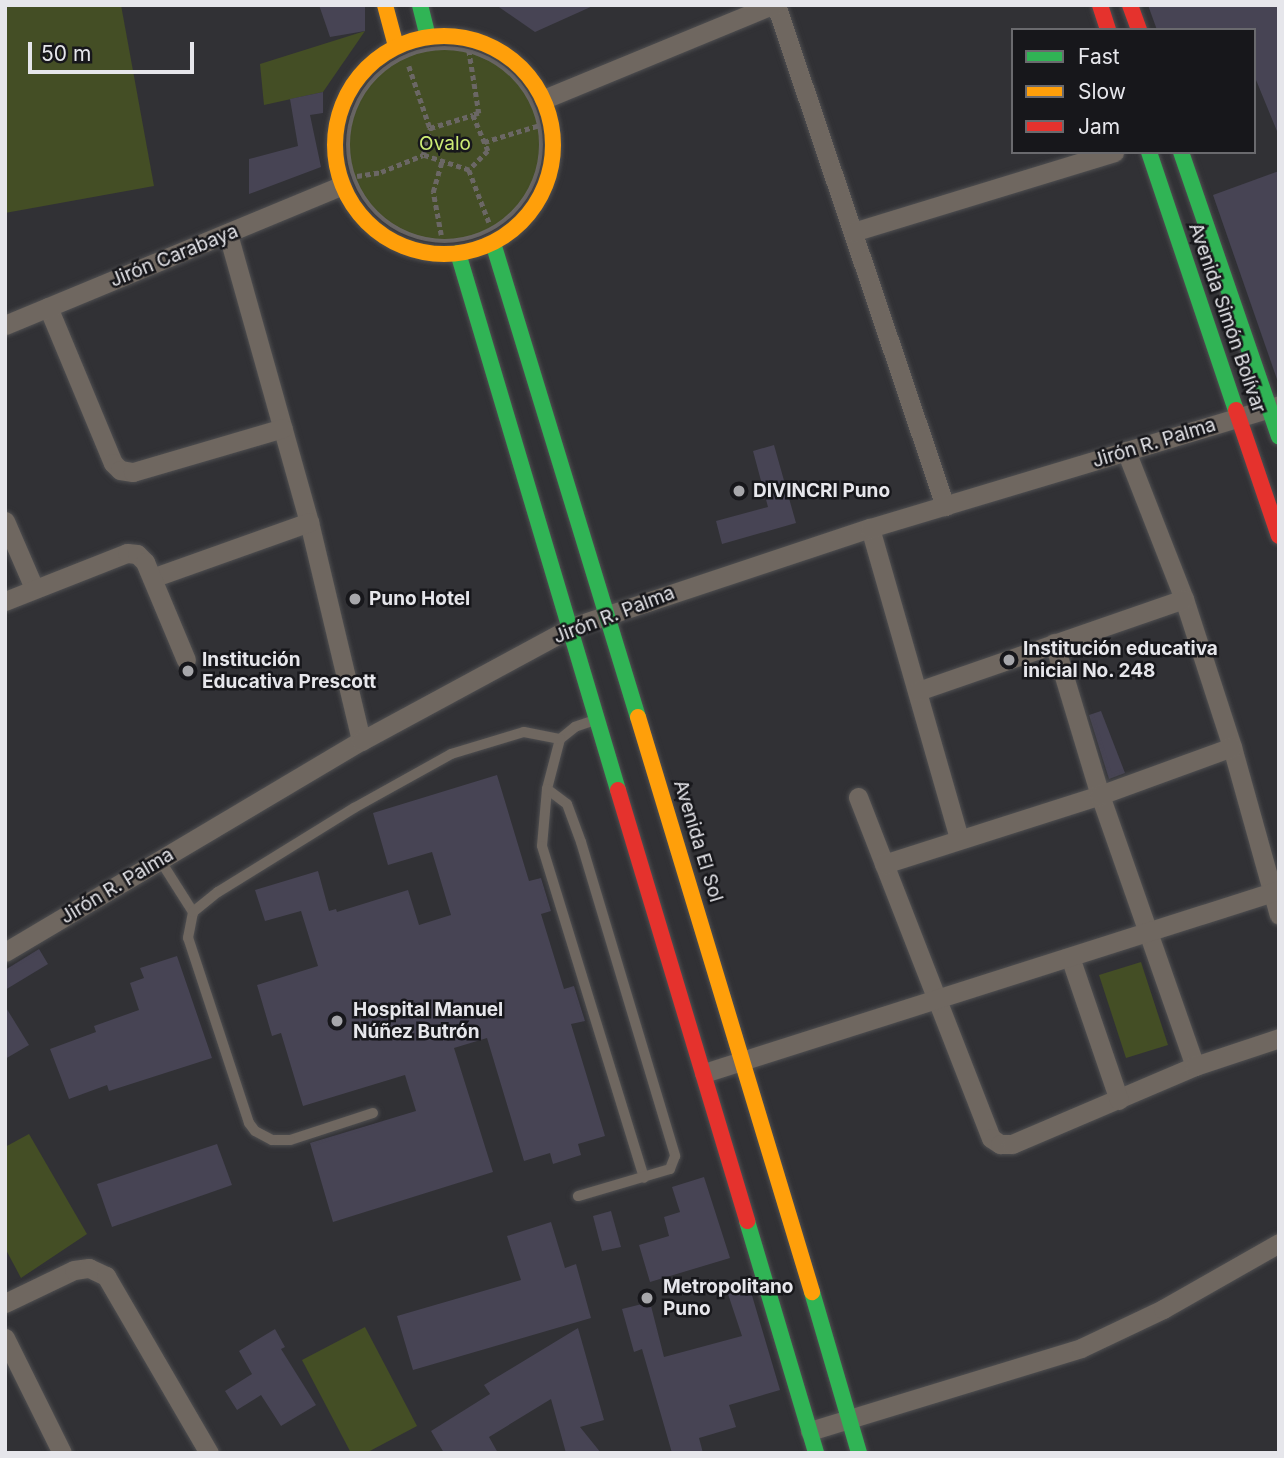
<!DOCTYPE html>
<meta charset="utf-8">
<style>
body{margin:0}
#map{position:relative;width:1284px;height:1458px;overflow:hidden;background:#313135;font-family:Inter,sans-serif}
div>[style]{position:absolute}
[style*='--x']{left:calc(var(--x)*1px);top:calc(var(--y)*1px);width:calc(var(--w)*1px);rotate:calc(var(--a)*1deg)}
.green>*{inset:0;background:#444e25}
.round{border-radius:50%}
.building>*{inset:0;background:#474454}
.path>*{height:4.5px;margin-top:-2.25px;transform-origin:0;background:repeating-linear-gradient(90deg,#6b6765 0 5px,transparent 0 8.5px)}
.path>.ring{margin:-2.25px;padding:0;box-sizing:content-box;background:none;border:4.5px solid #6b6765;border-radius:50%}
.roads{filter:drop-shadow(0 0 2px #4f4f51) drop-shadow(0 0 2px #4f4f51)}
.lane>*{height:10px;margin:-5px;padding:0 5px;transform-origin:5px;border-radius:5px;background:#6f6760}
.street>*{height:19px;margin:-9.5px;padding:0 9.5px;transform-origin:9.5px;border-radius:9.5px;background:#6f6760}
.fast>*{height:16px;margin:-8px;padding:0 8px;transform-origin:8px;border-radius:8px;background:#30b455}
.slow>*{height:16px;margin:-8px;padding:0 8px;transform-origin:8px;border-radius:8px;background:#ff9f0a}
.slow>.ring{margin:-8px;padding:0;box-sizing:content-box;background:none;border:16px solid #ff9f0a;border-radius:50%}
.jam>*{height:16px;margin:-8px;padding:0 8px;transform-origin:8px;border-radius:8px;background:#e5322d}
.dots>*{width:19px;height:19px;translate:-50% -50%;box-sizing:border-box;border:4px solid #17171b;border-radius:50%}
span{translate:-50% -50%;white-space:nowrap;text-align:center;line-height:1.15;-webkit-text-stroke:5px #17171b;paint-order:stroke}
.park-label{font-size:19px;color:#cdeb75}
.street-label{font-size:19px;color:#e6e6eb}
.poi-label{font-size:19px;color:#e6e6eb;font-weight:700}
.left{translate:0 -50%;text-align:left}
.frame{position:absolute;inset:0;border:7px solid #e6e6eb;pointer-events:none}
.legend{position:absolute;left:1011px;top:28px;width:245px;height:126px;box-sizing:border-box;background:#17171b;border:2px solid #6a6a6e;margin:0;padding:9px 12px;list-style:none;font-size:21px;color:#e6e6eb}
.legend li{display:flex;align-items:center;gap:14px;height:35px}
.legend b{width:35px;border:2px solid #6a6a6e}
.scale{position:absolute;left:28px;top:42px;width:166px;height:32px;box-sizing:border-box;border:4px solid #e6e6eb;border-top:0;padding-left:9px;font-size:21px;line-height:24px;white-space:nowrap;color:#e6e6eb;-webkit-text-stroke:5px #17171b;paint-order:stroke}
</style>
<div id="map">
<div class="green">
<div style="clip-path:polygon(5px 5px,121px 5px,154px 186px,5px 213px)"></div>
<div style="clip-path:polygon(365px 31px,323px 92px,264px 105px,260px 64px)"></div>
<div class="round" style="left:348px;top:47px;width:194px;height:194px"></div>
<div style="clip-path:polygon(1141px 962px,1168px 1045px,1126px 1058px,1099px 975px)"></div>
<div style="clip-path:polygon(29px 1134px,87px 1234px,21px 1278px,5px 1248px,5px 1147px)"></div>
<div style="clip-path:polygon(365px 1327px,417px 1426px,366px 1453px,351px 1453px,302px 1360px)"></div>
</div>
<div class="building">
<div style="clip-path:polygon(319px 5px,365px 5px,365px 31px,330px 37px)"></div>
<div style="clip-path:polygon(496px 5px,595px 5px,535px 32px)"></div>
<div style="clip-path:polygon(1148px 5px,1279px 5px,1279px 136px,1254px 75px,1254px 30px,1157px 30px)"></div>
<div style="clip-path:polygon(323px 92px,323px 113px,310px 115px,321px 167px,249px 194px,249px 159px,298px 146px,290px 99px)"></div>
<div style="clip-path:polygon(1279px 171px,1279px 385px,1213px 195px)"></div>
<div style="clip-path:polygon(774px 445px,796px 523px,722px 544px,716px 521px,768px 507px,753px 451px)"></div>
<div style="clip-path:polygon(1101px 711px,1125px 773px,1109px 779px,1089px 715px)"></div>
<div style="clip-path:polygon(497px 775px,529px 881px,541px 878px,551px 911px,541px 914px,564px 989px,574px 986px,585px 1021px,571px 1024px,605px 1136px,578px 1144px,581px 1155px,553px 1164px,550px 1153px,524px 1161px,487px 1038px,454px 1048px,493px 1172px,333px 1222px,310px 1143px,416px 1111px,405px 1075px,303px 1106px,281px 1033px,272px 1036px,257px 985px,318px 966px,301px 911px,265px 921px,255px 890px,318px 871px,329px 911px,336px 909px,337px 912px,408px 890px,419px 925px,451px 915px,432px 852px,388px 865px,373px 813px)"></div>
<div style="clip-path:polygon(39px 949px,48px 964px,5px 990px,5px 970px)"></div>
<div style="clip-path:polygon(177px 956px,212px 1058px,109px 1091px,107px 1085px,69px 1099px,50px 1049px,96px 1032px,94px 1026px,139px 1010px,130px 983px,144px 978px,140px 968px)"></div>
<div style="clip-path:polygon(5px 1006px,29px 1045px,5px 1059px)"></div>
<div style="clip-path:polygon(217px 1144px,232px 1185px,112px 1227px,97px 1184px)"></div>
<div style="clip-path:polygon(704px 1177px,730px 1258px,650px 1282px,639px 1245px,669px 1236px,664px 1217px,680px 1212px,672px 1187px)"></div>
<div style="clip-path:polygon(611px 1211px,621px 1247px,602px 1251px,593px 1216px)"></div>
<div style="clip-path:polygon(551px 1222px,565px 1268px,576px 1264px,591px 1318px,413px 1370px,397px 1316px,521px 1280px,507px 1236px)"></div>
<div style="clip-path:polygon(748px 1282px,780px 1390px,729px 1405px,736px 1427px,699px 1438px,703px 1453px,672px 1453px,642px 1349px,634px 1352px,622px 1309px,650px 1302px,664px 1357px,742px 1336px,726px 1288px)"></div>
<div style="clip-path:polygon(578px 1328px,604px 1420px,580px 1427px,601px 1453px,566px 1453px,551px 1399px,489px 1437px,498px 1453px,444px 1453px,431px 1431px,490px 1394px,484px 1385px)"></div>
<div style="clip-path:polygon(275px 1329px,285px 1347px,281px 1349px,316px 1405px,281px 1426px,261px 1395px,237px 1410px,225px 1391px,252px 1374px,239px 1351px)"></div>
</div>
<div class="path">
<div class="ring" style="left:348px;top:48px;width:189.5px;height:189.5px"></div>
<div style="--x:469;--y:50;--w:64;--a:81"></div>
<div style="--x:479;--y:113;--w:6;--a:162"></div>
<div style="--x:409;--y:66;--w:65;--a:71.3"></div>
<div style="--x:484;--y:142;--w:59;--a:-16.9"></div>
<div style="--x:469;--y:170;--w:56;--a:69"></div>
<div style="--x:357;--y:176;--w:24;--a:-9"></div>
<div style="--x:381;--y:172;--w:45;--a:-22"></div>
<div style="--x:423;--y:155;--w:28;--a:-75"></div>
<div style="--x:430;--y:128;--w:45;--a:-16.8"></div>
<div style="--x:473;--y:115;--w:39;--a:67"></div>
<div style="--x:488;--y:151;--w:27;--a:135"></div>
<div style="--x:469;--y:170;--w:48;--a:-161.9"></div>
<div style="--x:441;--y:235;--w:44;--a:-100.5"></div>
<div style="--x:433;--y:192;--w:32;--a:-74"></div>
</div>
<div class="roads">
<div class="lane">
<div style="--x:595;--y:720;--w:21;--a:161"></div>
<div style="--x:575;--y:727;--w:19;--a:141"></div>
<div style="--x:560;--y:739;--w:52;--a:104.6"></div>
<div style="--x:547;--y:789;--w:57;--a:95"></div>
<div style="--x:542;--y:846;--w:347;--a:72.9"></div>
<div style="--x:547;--y:789;--w:25;--a:37"></div>
<div style="--x:567;--y:804;--w:40;--a:69.8"></div>
<div style="--x:581;--y:842;--w:328;--a:73.3"></div>
<div style="--x:675;--y:1156;--w:14;--a:111"></div>
<div style="--x:670;--y:1169;--w:96;--a:163.6"></div>
<div style="--x:160;--y:860;--w:62;--a:57.6"></div>
<div style="--x:373;--y:1113;--w:87;--a:162"></div>
<div style="--x:290;--y:1140;--w:18;--a:180"></div>
<div style="--x:272;--y:1140;--w:19;--a:-152"></div>
<div style="--x:255;--y:1131;--w:10;--a:-127"></div>
<div style="--x:249;--y:1123;--w:195;--a:-108.2"></div>
<div style="--x:188;--y:938;--w:26;--a:-79"></div>
<div style="--x:193;--y:912;--w:32;--a:-39"></div>
<div style="--x:218;--y:892;--w:160;--a:-31.7"></div>
<div style="--x:354;--y:808;--w:111;--a:-29.1"></div>
<div style="--x:451;--y:754;--w:76;--a:-16.8"></div>
<div style="--x:524;--y:732;--w:37;--a:11"></div>
</div>
<div class="street">
<div style="--x:776;--y:5;--w:529;--a:71.36"></div>
<div style="--x:544;--y:99;--w:247;--a:-22.4"></div>
<div style="--x:853;--y:232;--w:273;--a:-17"></div>
<div style="--x:228;--y:234;--w:299;--a:74.3"></div>
<div style="--x:309;--y:522;--w:225;--a:76.6"></div>
<div style="--x:48;--y:307;--w:169;--a:67.4"></div>
<div style="--x:113;--y:463;--w:10;--a:45"></div>
<div style="--x:120;--y:470;--w:13;--a:9"></div>
<div style="--x:133;--y:472;--w:156;--a:-16.3"></div>
<div style="--x:5;--y:325;--w:364;--a:-22.5"></div>
<div style="--x:1126;--y:451;--w:159;--a:68.6"></div>
<div style="--x:1184;--y:599;--w:156;--a:72"></div>
<div style="--x:1232;--y:747;--w:174;--a:74.4"></div>
<div style="--x:5;--y:521;--w:73;--a:66.6"></div>
<div style="--x:870;--y:528;--w:323;--a:74"></div>
<div style="--x:152;--y:578;--w:167;--a:-19.6"></div>
<div style="--x:5;--y:601;--w:131;--a:-21.5"></div>
<div style="--x:127;--y:553;--w:10;--a:6"></div>
<div style="--x:137;--y:554;--w:11;--a:45"></div>
<div style="--x:145;--y:562;--w:106;--a:67.3"></div>
<div style="--x:1054;--y:643;--w:159;--a:73.2"></div>
<div style="--x:1100;--y:795;--w:287;--a:70.7"></div>
<div style="--x:918;--y:691;--w:281;--a:-19.1"></div>
<div style="--x:858;--y:797;--w:366;--a:68.7"></div>
<div style="--x:991;--y:1138;--w:11;--a:34"></div>
<div style="--x:1000;--y:1144;--w:12;--a:0"></div>
<div style="--x:1012;--y:1144;--w:199;--a:-23.1"></div>
<div style="--x:1195;--y:1066;--w:89;--a:-18.4"></div>
<div style="--x:884;--y:864;--w:227;--a:-17.7"></div>
<div style="--x:1100;--y:795;--w:140;--a:-20"></div>
<div style="--x:5;--y:952;--w:414;--a:-30.7"></div>
<div style="--x:361;--y:741;--w:240;--a:-28.4"></div>
<div style="--x:572;--y:627;--w:314;--a:-18.4"></div>
<div style="--x:870;--y:528;--w:427;--a:-16.7"></div>
<div style="--x:1070;--y:957;--w:151;--a:71.1"></div>
<div style="--x:704;--y:1073;--w:603;--a:-17.65"></div>
<div style="--x:5;--y:1303;--w:76;--a:-25.6"></div>
<div style="--x:74;--y:1270;--w:15;--a:-8"></div>
<div style="--x:89;--y:1268;--w:19;--a:25"></div>
<div style="--x:106;--y:1276;--w:205;--a:59.8"></div>
<div style="--x:5;--y:1338;--w:128;--a:63.6"></div>
<div style="--x:810;--y:1431;--w:283;--a:-17"></div>
<div style="--x:1081;--y:1348;--w:91;--a:-25.4"></div>
<div style="--x:1163;--y:1309;--w:133;--a:-29.6"></div>
</div>
<div class="fast">
<div style="--x:420;--y:5;--w:32;--a:76"></div>
<div style="--x:1149;--y:152;--w:272;--a:71.4"></div>
<div style="--x:1181;--y:152;--w:301;--a:71"></div>
<div style="--x:493;--y:243;--w:496;--a:73"></div>
<div style="--x:458;--y:253;--w:560;--a:73.41"></div>
<div style="--x:747;--y:1221;--w:242;--a:73.4"></div>
<div style="--x:812;--y:1292;--w:168;--a:73.7"></div>
</div>
<div class="slow">
<div style="--x:385;--y:5;--w:42;--a:75"></div>
<div class="ring" style="left:335px;top:36px;width:202px;height:202px"></div>
<div style="--x:638;--y:717;--w:601;--a:73.16"></div>
</div>
<div class="jam">
<div style="--x:1100;--y:5;--w:26;--a:72"></div>
<div style="--x:1130;--y:5;--w:27;--a:70"></div>
<div style="--x:1236;--y:410;--w:133;--a:71.2"></div>
<div style="--x:618;--y:790;--w:450;--a:73.3"></div>
</div>
</div>
<div class="dots">
<div style="left:739px;top:491px;background:#a7a7ab"></div>
<div style="left:355px;top:599px;background:#a7a7ab"></div>
<div style="left:1009px;top:660px;background:#a7a7ab"></div>
<div style="left:188px;top:671px;background:#a7a7ab"></div>
<div style="left:337px;top:1021px;background:#a7a7ab"></div>
<div style="left:647px;top:1298px;background:#a7a7ab"></div>
</div>
<div class="park-label">
<span style="left:445px;top:144px">Ovalo</span>
</div>
<div class="street-label">
<span style="left:174px;top:256px;rotate:-22deg">Jirón Carabaya</span>
<span style="left:1227px;top:318px;rotate:71deg">Avenida Simón Bolívar</span>
<span style="left:1154px;top:443px;rotate:-17deg">Jirón R. Palma</span>
<span style="left:614px;top:615px;rotate:-21deg">Jirón R. Palma</span>
<span style="left:698px;top:841px;rotate:73deg">Avenida El Sol</span>
<span style="left:117px;top:886px;rotate:-31deg">Jirón R. Palma</span>
</div>
<div class="poi-label">
<span class="left" style="left:753px;top:491px">DIVINCRI Puno</span>
<span class="left" style="left:369px;top:599px">Puno Hotel</span>
<span class="left" style="left:1023px;top:660px">Institución educativa<br>inicial No. 248</span>
<span class="left" style="left:202px;top:671px">Institución<br>Educativa Prescott</span>
<span class="left" style="left:353px;top:1021px">Hospital Manuel<br>Núñez Butrón</span>
<span class="left" style="left:663px;top:1298px">Metropolitano<br>Puno</span>
</div>
<div class="frame"></div>
<ul class="legend">
<li><b style="height:9px;background:#30b455"></b>Fast</li>
<li><b style="height:9px;background:#ff9f0a"></b>Slow</li>
<li><b style="height:9px;background:#e5322d"></b>Jam</li>
</ul>
<div class="scale">50 m</div>
</div>
